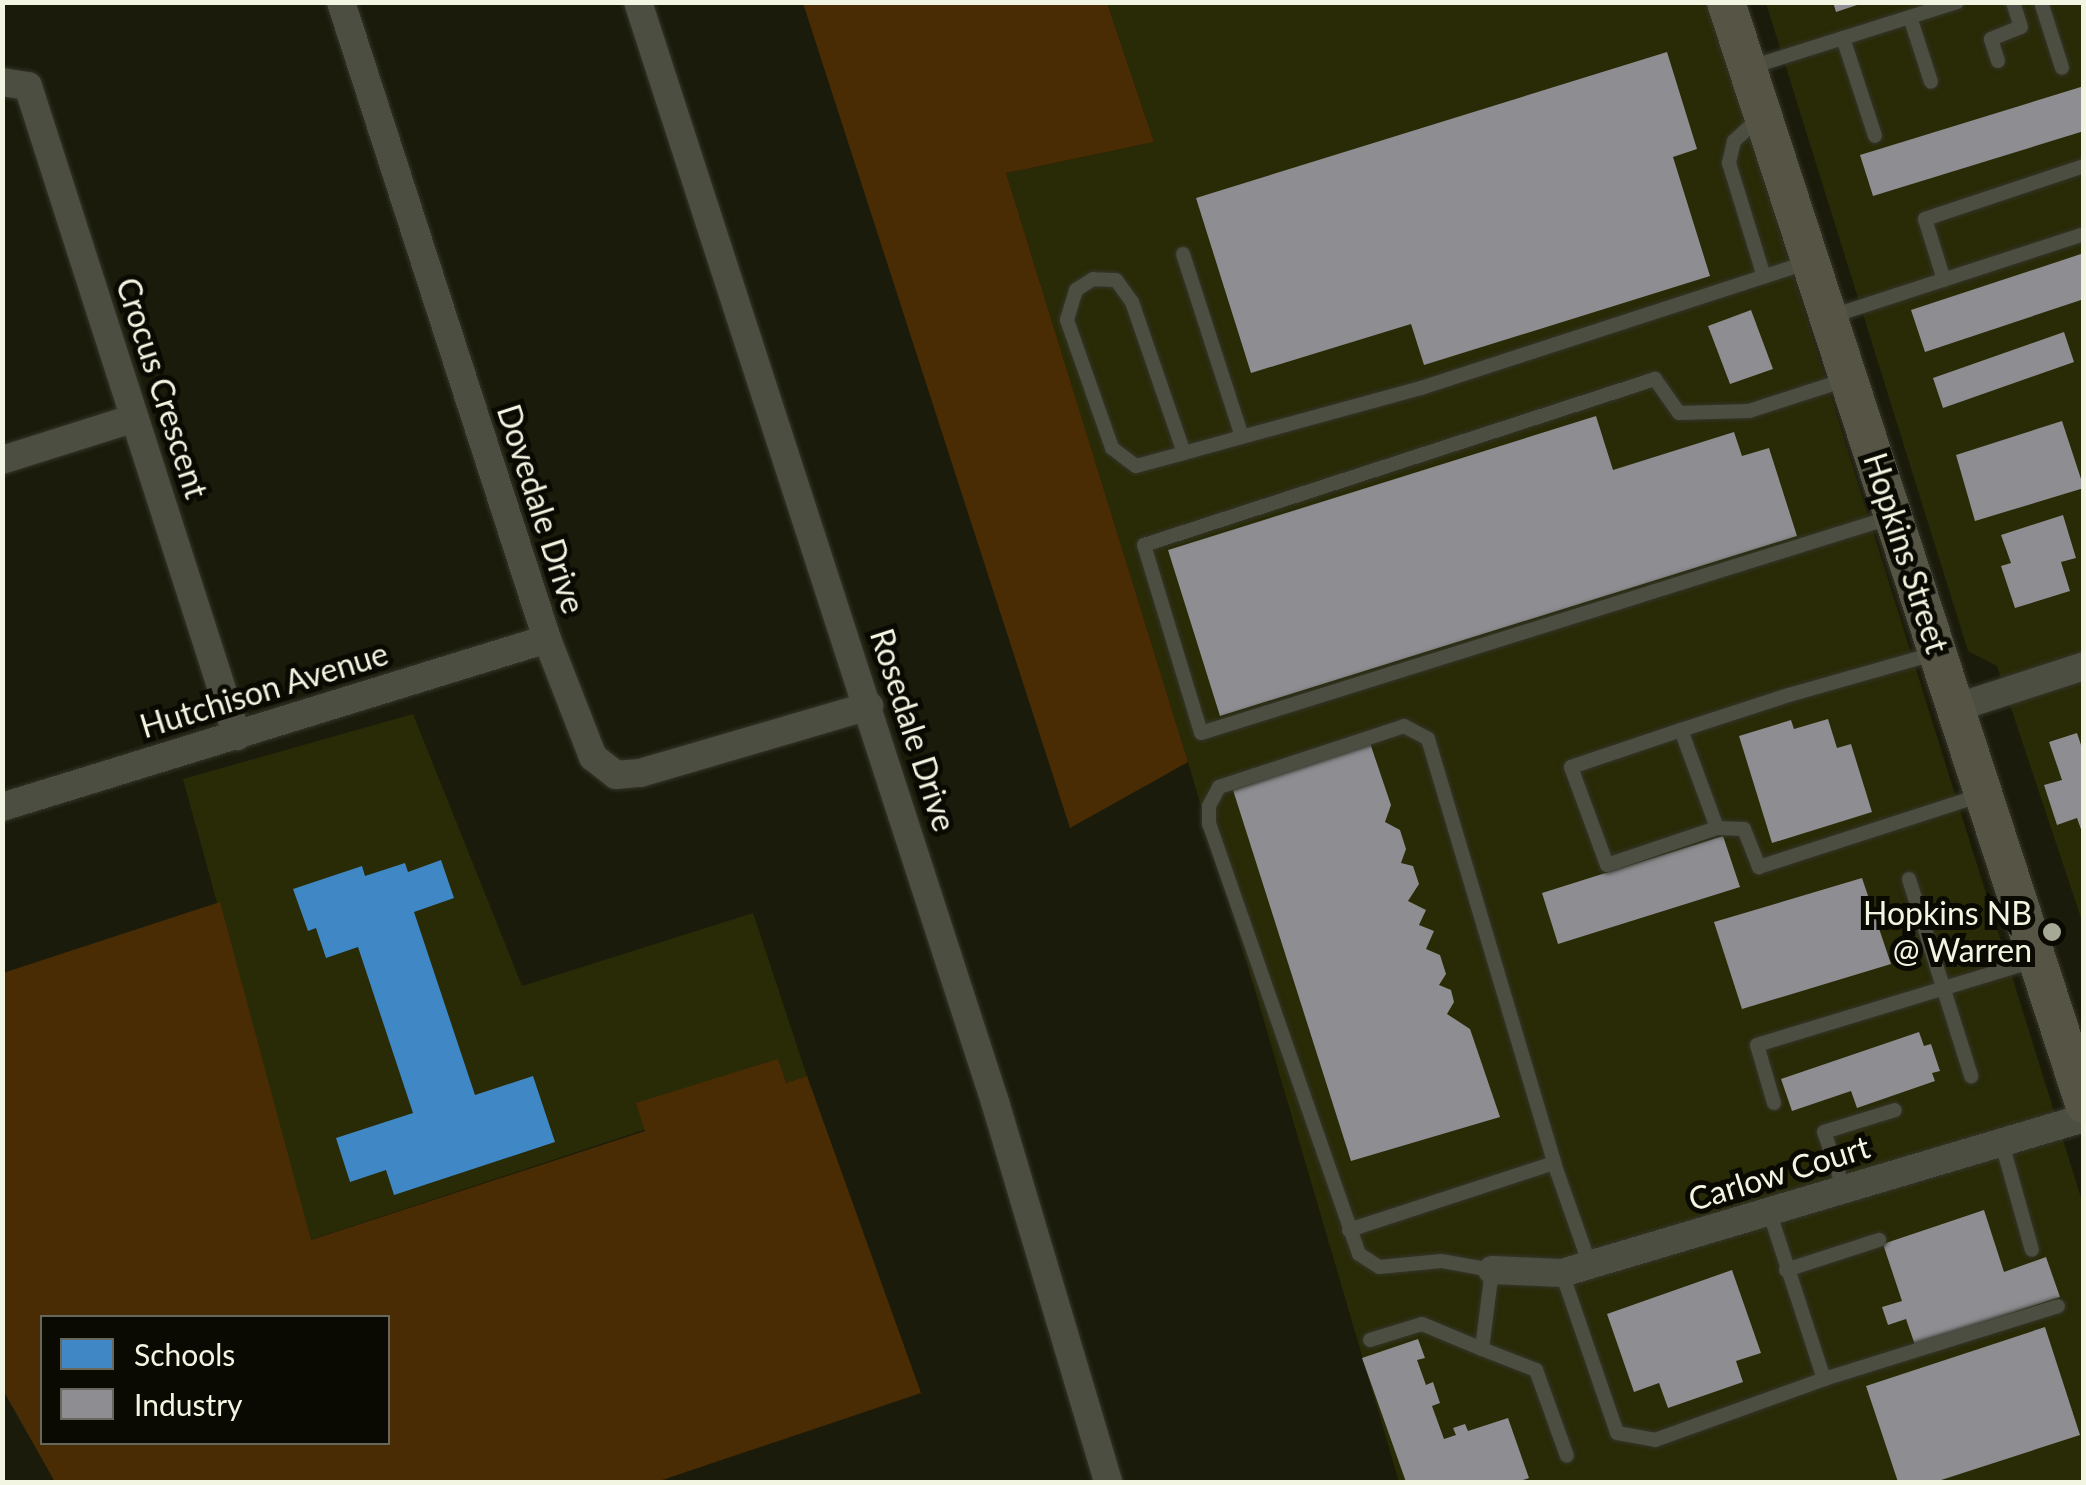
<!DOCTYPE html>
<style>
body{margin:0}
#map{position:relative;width:2086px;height:1485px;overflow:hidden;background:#1b1b0b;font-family:Lato,sans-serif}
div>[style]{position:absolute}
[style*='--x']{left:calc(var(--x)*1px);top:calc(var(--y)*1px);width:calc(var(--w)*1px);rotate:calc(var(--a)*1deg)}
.built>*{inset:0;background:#292a06}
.green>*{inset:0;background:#4a2c04}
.schools>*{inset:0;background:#3f88c5}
.industry>*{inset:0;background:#8d8d92}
.roads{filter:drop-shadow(0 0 2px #34352a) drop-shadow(0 0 2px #34352a)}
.service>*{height:14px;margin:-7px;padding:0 7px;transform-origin:7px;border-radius:7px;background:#4d4e42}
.minor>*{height:28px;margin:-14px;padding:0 14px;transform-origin:14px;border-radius:14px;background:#4d4e42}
.secondary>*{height:38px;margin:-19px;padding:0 19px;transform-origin:19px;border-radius:19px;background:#555445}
.dots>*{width:28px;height:28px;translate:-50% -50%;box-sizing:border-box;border:5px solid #0a0a02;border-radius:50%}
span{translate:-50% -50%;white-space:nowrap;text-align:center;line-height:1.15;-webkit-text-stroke:10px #0a0a02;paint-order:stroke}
.street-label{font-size:32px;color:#f3f5e3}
.poi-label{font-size:32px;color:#f3f5e3}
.right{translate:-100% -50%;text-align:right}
.frame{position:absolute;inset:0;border:5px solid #f3f5e3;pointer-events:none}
.legend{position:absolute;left:40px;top:1315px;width:350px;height:130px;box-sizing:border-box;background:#0a0a02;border:2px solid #67685c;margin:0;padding:12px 18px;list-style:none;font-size:30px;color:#f3f5e3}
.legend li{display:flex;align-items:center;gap:20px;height:50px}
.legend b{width:50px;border:2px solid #67685c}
</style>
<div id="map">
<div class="built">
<div style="clip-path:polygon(1107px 3px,1708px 3px,2083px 1204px,2083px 1482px,1399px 1482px,1188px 762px,1006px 173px,1154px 142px)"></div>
<div style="clip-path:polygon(1766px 3px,2083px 3px,2083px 924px,1997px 666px,1968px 651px)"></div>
<div style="clip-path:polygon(413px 714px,522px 986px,753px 913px,807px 1076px,310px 1240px,183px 779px)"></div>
</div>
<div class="green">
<div style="clip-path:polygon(803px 3px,1107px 3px,1154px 142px,1006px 173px,1188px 762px,1070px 828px)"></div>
<div style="clip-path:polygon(evenodd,220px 902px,311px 1240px,645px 1131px,636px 1103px,778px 1059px,786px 1083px,807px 1076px,921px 1393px,656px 1482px,55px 1482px,3px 1390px,3px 973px,220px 902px,42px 1318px,388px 1318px,388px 1442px,42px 1442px,42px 1318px)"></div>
</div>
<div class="schools">
<div style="clip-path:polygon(441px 860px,454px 898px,414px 912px,475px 1095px,533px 1076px,555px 1142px,394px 1195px,386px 1170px,350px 1182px,336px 1138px,413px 1113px,358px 947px,326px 958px,316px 928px,308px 931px,293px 889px,362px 866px,365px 876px,405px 863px,408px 872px)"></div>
</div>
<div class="industry">
<div style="clip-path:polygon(1833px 2px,1863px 2px,1863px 3px,1836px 12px)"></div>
<div style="clip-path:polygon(1667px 52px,1697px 149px,1673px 157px,1710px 276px,1424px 365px,1411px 324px,1251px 373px,1196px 198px)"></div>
<div style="clip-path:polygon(2084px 86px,2084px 131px,1873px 196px,1860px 155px)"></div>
<div style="clip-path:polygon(2084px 253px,2084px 299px,1925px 352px,1911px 310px)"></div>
<div style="clip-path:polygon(1751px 310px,1773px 369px,1730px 384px,1708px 326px)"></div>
<div style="clip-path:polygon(2064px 332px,2074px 362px,1943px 408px,1933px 378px)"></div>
<div style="clip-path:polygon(1596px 416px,1613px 470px,1734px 432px,1742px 456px,1769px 448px,1797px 536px,1220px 716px,1168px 550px)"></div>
<div style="clip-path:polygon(2062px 421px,2084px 488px,1975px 521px,1956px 455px)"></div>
<div style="clip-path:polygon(2063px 515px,2076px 558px,2061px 562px,2070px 591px,2015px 608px,2001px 566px,2011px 563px,2001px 535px)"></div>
<div style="clip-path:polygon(1828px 719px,1837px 748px,1851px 744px,1872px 812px,1772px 843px,1739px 736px,1791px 720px,1794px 729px)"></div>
<div style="clip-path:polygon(2077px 733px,2084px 754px,2083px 835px,2077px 818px,2057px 825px,2044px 785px,2062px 780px,2049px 742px)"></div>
<div style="clip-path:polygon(1370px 743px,1391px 805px,1385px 822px,1400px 830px,1406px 849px,1401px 863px,1413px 866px,1419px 884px,1408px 901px,1426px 910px,1419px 925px,1434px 931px,1426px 949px,1440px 955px,1446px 974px,1439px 985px,1451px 990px,1454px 1002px,1447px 1014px,1470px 1029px,1500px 1117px,1351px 1161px,1233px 790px)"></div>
<div style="clip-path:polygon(1723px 836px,1740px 887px,1558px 944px,1542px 893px)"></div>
<div style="clip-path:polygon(1862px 878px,1891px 964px,1742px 1009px,1714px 922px)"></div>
<div style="clip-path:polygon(1919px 1032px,1924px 1046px,1931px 1044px,1940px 1071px,1932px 1073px,1935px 1081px,1857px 1108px,1851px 1091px,1792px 1111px,1781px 1079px)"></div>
<div style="clip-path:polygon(1984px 1210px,2004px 1272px,2046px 1257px,2060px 1297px,1915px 1345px,1906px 1319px,1888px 1325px,1882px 1307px,1902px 1301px,1883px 1244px)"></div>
<div style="clip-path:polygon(1732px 1270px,1761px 1353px,1736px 1361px,1743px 1382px,1668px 1408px,1659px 1383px,1634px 1392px,1607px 1314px)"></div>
<div style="clip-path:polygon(2045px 1327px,2080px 1435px,1935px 1482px,1898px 1482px,1866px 1386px)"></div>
<div style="clip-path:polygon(1418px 1339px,1425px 1358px,1417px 1360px,1426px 1385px,1433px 1382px,1440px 1403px,1432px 1406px,1444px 1439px,1456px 1435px,1453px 1428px,1465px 1424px,1468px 1431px,1508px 1418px,1529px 1478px,1517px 1482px,1406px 1482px,1362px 1358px)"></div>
</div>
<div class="roads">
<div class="service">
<div style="--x:2041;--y:2;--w:69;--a:72.3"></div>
<div style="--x:1910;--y:17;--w:68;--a:72.1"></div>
<div style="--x:1843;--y:38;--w:103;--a:71.9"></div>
<div style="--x:1998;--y:61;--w:23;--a:-108"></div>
<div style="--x:1991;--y:39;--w:32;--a:-22"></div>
<div style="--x:2021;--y:27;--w:26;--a:-108"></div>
<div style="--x:1748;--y:68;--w:219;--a:-17.5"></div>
<div style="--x:1761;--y:116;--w:37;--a:137"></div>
<div style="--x:1734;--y:141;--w:23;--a:103"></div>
<div style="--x:1729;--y:163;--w:119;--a:72.9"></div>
<div style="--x:1183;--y:254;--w:192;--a:72.1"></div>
<div style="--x:1944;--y:280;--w:64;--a:-107.3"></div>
<div style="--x:1925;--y:219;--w:168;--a:-18.4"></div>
<div style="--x:1829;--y:317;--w:268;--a:-18"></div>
<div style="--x:1848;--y:379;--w:104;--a:162.1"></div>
<div style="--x:1749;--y:411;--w:70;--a:178.4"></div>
<div style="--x:1679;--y:413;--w:42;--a:-125.2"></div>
<div style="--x:1655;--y:379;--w:537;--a:162"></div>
<div style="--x:1144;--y:545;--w:196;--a:73.1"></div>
<div style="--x:1201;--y:733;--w:724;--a:-17.36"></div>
<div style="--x:1184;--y:453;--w:160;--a:-109"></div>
<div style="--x:1132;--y:302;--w:27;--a:-126"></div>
<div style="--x:1116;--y:280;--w:23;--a:-178"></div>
<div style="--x:1093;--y:279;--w:20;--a:147"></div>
<div style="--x:1076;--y:290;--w:31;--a:107"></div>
<div style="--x:1067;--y:320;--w:136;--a:70.6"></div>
<div style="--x:1112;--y:448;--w:30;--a:37"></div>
<div style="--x:1136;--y:466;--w:50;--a:-15.2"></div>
<div style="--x:1184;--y:453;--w:60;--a:-15.4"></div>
<div style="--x:1242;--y:437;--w:186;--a:-15.3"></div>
<div style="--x:1421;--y:388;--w:408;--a:-18"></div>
<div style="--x:1681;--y:730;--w:104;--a:69.8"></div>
<div style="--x:1717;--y:828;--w:116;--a:161.4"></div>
<div style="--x:1607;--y:865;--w:104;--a:-110.2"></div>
<div style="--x:1571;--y:767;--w:116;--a:-18.6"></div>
<div style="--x:1681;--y:730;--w:114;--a:-18"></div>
<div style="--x:1789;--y:695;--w:150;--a:-15.9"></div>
<div style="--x:1717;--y:828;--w:27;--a:2"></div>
<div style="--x:1744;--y:829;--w:41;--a:68.5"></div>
<div style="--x:1759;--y:867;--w:234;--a:-17.9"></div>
<div style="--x:1909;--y:879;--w:207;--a:72.5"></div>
<div style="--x:1774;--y:1103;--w:60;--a:-106.3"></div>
<div style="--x:1757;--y:1045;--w:293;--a:-16.9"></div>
<div style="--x:2001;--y:1140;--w:114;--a:74.3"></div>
<div style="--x:1844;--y:1189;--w:60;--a:-109.3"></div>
<div style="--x:1824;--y:1132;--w:74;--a:-17.2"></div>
<div style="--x:1349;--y:1230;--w:216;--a:-18.1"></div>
<div style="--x:1554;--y:1163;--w:108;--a:70.6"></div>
<div style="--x:1786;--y:1270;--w:98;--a:-17.9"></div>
<div style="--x:1562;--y:1273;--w:169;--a:71"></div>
<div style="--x:1617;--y:1433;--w:39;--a:10"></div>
<div style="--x:1655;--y:1440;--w:180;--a:-19.8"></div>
<div style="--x:1824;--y:1379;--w:174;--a:-108.1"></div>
<div style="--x:1370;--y:1340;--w:54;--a:-17.1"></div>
<div style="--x:1422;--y:1324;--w:65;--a:22.6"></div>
<div style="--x:1482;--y:1349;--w:80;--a:-82.8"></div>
<div style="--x:1492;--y:1270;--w:52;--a:-170"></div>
<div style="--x:1441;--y:1261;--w:62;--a:174.5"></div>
<div style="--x:1379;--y:1267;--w:24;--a:-147"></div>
<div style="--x:1359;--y:1254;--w:455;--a:-109.2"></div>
<div style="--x:1209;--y:824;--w:18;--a:-90"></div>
<div style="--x:1209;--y:806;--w:21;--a:-62"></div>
<div style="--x:1219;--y:787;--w:195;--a:-18.2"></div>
<div style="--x:1404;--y:726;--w:27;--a:28"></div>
<div style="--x:1428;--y:739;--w:442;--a:73.4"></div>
<div style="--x:1482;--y:1349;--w:58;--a:21.3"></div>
<div style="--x:1536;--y:1370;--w:91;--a:70.2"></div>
<div style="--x:1824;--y:1379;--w:245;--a:-17.3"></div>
</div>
<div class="minor">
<div style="--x:341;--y:2;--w:669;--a:72.08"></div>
<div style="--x:547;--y:639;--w:127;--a:68.7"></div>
<div style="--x:593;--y:757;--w:29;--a:38"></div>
<div style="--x:616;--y:775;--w:24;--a:-5"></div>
<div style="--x:640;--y:773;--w:239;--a:-16.3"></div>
<div style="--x:638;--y:2;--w:1156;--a:72.02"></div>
<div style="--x:995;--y:1102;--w:396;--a:73.4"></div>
<div style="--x:2;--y:82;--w:26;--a:9"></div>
<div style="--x:28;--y:86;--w:683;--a:72.18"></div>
<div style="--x:2;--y:460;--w:139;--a:-17.5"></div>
<div style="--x:1955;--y:708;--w:136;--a:-18"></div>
<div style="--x:2;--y:807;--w:570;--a:-17.13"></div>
<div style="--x:1492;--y:1270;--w:70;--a:2.5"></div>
<div style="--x:1562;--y:1273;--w:545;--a:-16.54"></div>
</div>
<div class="secondary">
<div style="--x:1726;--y:2;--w:1159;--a:72"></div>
</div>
</div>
<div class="dots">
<div style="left:2052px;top:932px;background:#a7a997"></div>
</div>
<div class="street-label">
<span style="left:162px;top:388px;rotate:72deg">Crocus Crescent</span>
<span style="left:541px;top:509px;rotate:72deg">Dovedale Drive</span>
<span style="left:1906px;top:553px;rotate:72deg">Hopkins Street</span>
<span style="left:264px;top:690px;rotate:-17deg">Hutchison Avenue</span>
<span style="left:913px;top:730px;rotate:72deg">Rosedale Drive</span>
<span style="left:1779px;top:1173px;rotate:-17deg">Carlow Court</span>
</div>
<div class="poi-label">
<span class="right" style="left:2032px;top:932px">Hopkins NB<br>@ Warren</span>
</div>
<div class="frame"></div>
<ul class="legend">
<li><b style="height:28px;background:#3f88c5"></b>Schools</li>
<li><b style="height:28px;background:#8d8d92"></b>Industry</li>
</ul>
</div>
